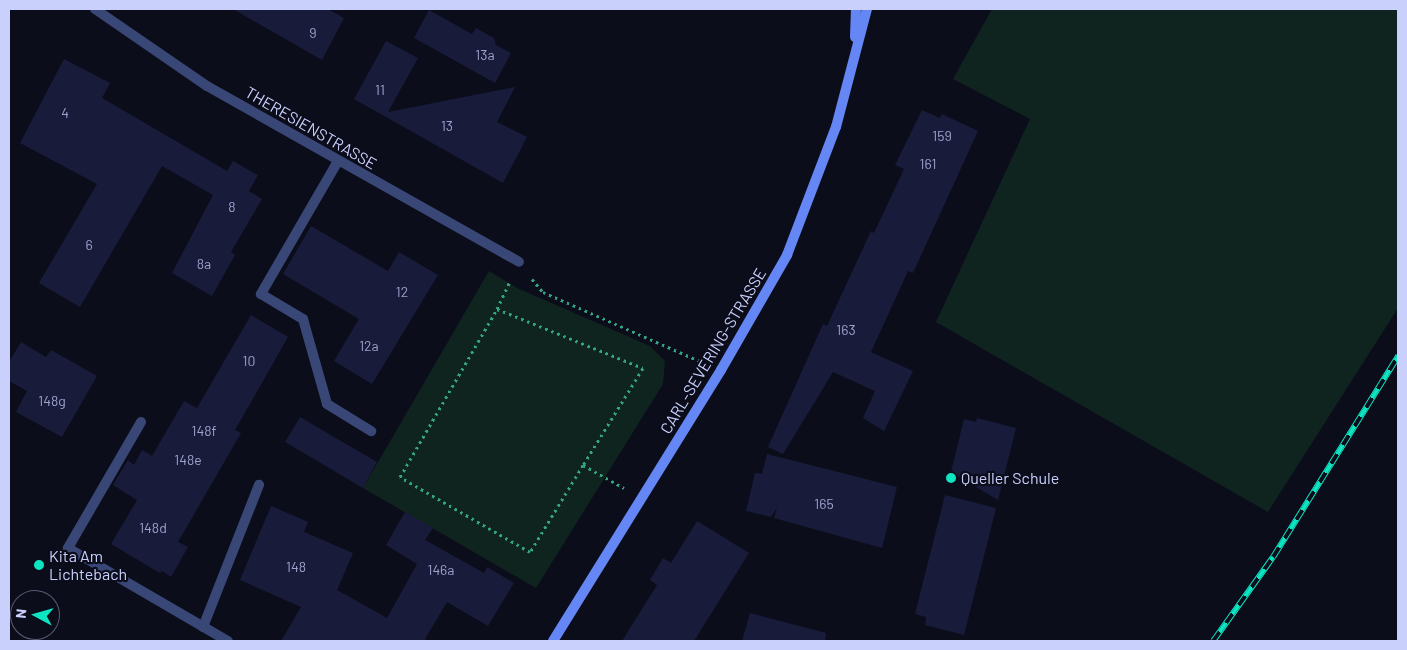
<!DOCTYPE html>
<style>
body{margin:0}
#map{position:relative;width:1407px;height:650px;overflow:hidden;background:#0c0d1b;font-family:Barlow,sans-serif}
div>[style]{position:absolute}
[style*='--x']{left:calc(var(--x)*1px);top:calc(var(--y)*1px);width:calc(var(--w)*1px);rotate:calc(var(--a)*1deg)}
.green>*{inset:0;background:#0f241e}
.building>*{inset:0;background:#191b3b}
.path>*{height:3px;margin-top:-1.5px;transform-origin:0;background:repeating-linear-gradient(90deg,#33a681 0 2.5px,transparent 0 6.5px)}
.lane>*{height:10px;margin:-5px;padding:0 5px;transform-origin:5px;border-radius:5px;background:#394777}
.street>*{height:10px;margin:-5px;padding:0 5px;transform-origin:5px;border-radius:5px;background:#394777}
.secondary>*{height:10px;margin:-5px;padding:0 5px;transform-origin:5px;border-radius:5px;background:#6587f6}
.rail>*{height:5.5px;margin-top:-2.75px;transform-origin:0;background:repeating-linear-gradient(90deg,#0c0d1b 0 11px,#0de4c2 0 22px);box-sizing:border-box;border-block:1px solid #0de4c2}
.dots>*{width:14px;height:14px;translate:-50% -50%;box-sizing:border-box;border:2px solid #0c0d1b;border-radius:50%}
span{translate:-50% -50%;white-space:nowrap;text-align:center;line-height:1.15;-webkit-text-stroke:4.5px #0c0d1b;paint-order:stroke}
.number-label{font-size:14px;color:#9da3cc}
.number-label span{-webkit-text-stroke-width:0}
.street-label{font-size:16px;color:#c9d0fc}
.poi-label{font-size:16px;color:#c9d0fc}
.left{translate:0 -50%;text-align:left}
.frame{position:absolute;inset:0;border:10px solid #c9d0fc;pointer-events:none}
.north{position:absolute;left:10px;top:590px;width:50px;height:50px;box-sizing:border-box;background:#0c0d1b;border:1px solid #585b75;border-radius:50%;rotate:276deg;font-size:14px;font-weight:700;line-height:20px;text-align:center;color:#c9d0fc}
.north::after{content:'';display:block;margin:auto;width:18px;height:22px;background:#0de4c2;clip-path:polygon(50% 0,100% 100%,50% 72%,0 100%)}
</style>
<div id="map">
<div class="green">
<div style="clip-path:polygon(992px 9px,1398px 9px,1398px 308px,1268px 512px,936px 322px,1030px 119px,953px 79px)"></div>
<div style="clip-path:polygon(489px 271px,517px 288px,650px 346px,665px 361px,663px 384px,536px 588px,363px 488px)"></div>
</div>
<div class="building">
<div style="clip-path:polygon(233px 9px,328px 9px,344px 18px,322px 60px)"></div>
<div style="clip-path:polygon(429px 10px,472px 34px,476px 28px,494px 38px,496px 45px,511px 53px,495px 83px,414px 38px)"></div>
<div style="clip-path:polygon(386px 41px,418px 58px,388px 112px,515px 87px,497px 122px,527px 137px,503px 183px,354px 99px)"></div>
<div style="clip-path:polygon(64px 59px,110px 83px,102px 98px,227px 171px,233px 161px,258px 175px,249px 191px,262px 199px,231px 252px,235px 255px,212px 296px,172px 273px,213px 195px,162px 166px,80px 307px,39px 283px,97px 184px,20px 143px)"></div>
<div style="clip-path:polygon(922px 110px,940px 118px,942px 114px,978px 131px,913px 273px,908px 271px,871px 352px,913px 371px,884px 431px,863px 418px,875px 391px,833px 372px,783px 454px,768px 447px,823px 324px,827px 326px,871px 231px,874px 233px,904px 169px,895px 165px)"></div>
<div style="clip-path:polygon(311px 226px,388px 271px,399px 252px,438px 275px,372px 384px,334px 361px,359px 319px,283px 274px)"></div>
<div style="clip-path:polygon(251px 315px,288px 337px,235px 430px,241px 433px,178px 542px,188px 547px,171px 577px,162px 571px,160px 573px,111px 544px,137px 500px,113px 485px,128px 460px,134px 465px,142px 450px,152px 456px,184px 401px,197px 408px)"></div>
<div style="clip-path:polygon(21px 342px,46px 357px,51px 350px,97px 376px,62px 437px,16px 412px,27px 391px,9px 381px,9px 362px)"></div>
<div style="clip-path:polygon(300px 417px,377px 462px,363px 488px,285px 442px)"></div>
<div style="clip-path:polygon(977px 418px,1016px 428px,998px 500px,951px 472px,964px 419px,976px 422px)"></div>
<div style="clip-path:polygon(767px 454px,897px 487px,882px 548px,774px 518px,777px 508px,771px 517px,746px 511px,755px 473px,762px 474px)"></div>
<div style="clip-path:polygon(945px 495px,996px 508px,964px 635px,925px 625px,926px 617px,915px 614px)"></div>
<div style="clip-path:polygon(271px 506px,308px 522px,304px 532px,353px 553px,337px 590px,387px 618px,417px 564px,386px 545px,405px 512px,433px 528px,425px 540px,484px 573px,487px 567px,514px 583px,488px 626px,447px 602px,425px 639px,428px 641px,281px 641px,301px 607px,240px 580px)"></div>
<div style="clip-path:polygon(697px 521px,749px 553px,694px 641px,622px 641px,657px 585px,650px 580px,663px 558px,671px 563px)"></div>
<div style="clip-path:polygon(750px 613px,826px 633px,825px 641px,742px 641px)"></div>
</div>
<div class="path">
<div style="--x:532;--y:279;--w:17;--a:50"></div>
<div style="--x:543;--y:292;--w:174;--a:23.8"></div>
<div style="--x:497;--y:309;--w:31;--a:-65"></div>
<div style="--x:583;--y:465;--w:102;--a:121.3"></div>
<div style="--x:530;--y:552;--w:150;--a:-150"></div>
<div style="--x:400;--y:477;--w:194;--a:-60"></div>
<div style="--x:497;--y:309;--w:157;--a:22"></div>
<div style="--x:643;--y:368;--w:114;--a:121.7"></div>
<div style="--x:583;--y:465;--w:47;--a:29.3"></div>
</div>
<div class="lane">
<div style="--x:338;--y:161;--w:154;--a:120.1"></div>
<div style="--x:261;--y:294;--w:49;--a:30.8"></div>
<div style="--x:303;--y:319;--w:88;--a:74.2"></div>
<div style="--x:327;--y:404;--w:52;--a:31.5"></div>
<div style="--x:141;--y:422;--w:146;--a:120.1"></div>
<div style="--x:68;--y:548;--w:185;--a:30.2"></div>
<div style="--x:203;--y:627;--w:153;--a:-68.5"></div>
</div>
<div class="street">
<div style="--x:95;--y:9;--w:136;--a:34.5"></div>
<div style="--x:207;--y:86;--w:358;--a:29.4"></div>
</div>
<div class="secondary">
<div style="--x:855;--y:37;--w:28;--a:-88"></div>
<div style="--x:553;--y:641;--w:319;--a:-58.2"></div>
<div style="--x:721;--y:370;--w:133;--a:-60.1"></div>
<div style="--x:787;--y:255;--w:137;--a:-69.1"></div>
<div style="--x:836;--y:127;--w:122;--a:-75.3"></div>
</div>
<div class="rail">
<div style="--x:1213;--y:641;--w:103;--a:-54.5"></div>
<div style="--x:1273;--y:557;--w:237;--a:-58.1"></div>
</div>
<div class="dots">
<div style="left:951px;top:478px;background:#0de4c2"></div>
<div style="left:39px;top:565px;background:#0de4c2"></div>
</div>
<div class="number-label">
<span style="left:313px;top:33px">9</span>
<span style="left:485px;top:55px">13a</span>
<span style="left:380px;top:90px">11</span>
<span style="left:65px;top:113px">4</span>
<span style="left:447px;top:126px">13</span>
<span style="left:942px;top:136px">159</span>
<span style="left:928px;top:164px">161</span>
<span style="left:232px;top:207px">8</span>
<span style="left:89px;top:245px">6</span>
<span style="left:204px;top:264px">8a</span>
<span style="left:402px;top:292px">12</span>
<span style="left:846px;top:330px">163</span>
<span style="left:369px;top:346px">12a</span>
<span style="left:249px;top:361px">10</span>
<span style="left:52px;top:401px">148g</span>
<span style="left:204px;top:431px">148f</span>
<span style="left:188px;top:460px">148e</span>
<span style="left:824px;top:504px">165</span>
<span style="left:153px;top:528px">148d</span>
<span style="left:296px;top:567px">148</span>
<span style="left:441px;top:570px">146a</span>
</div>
<div class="street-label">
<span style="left:311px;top:128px;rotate:30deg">THERESIENSTRASSE</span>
<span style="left:713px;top:351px;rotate:-59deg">CARL-SEVERING-STRASSE</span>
</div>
<div class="poi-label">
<span class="left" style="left:961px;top:478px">Queller Schule</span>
<span class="left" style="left:49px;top:565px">Kita Am<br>Lichtebach</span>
</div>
<div class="frame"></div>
<div class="north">N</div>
</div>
